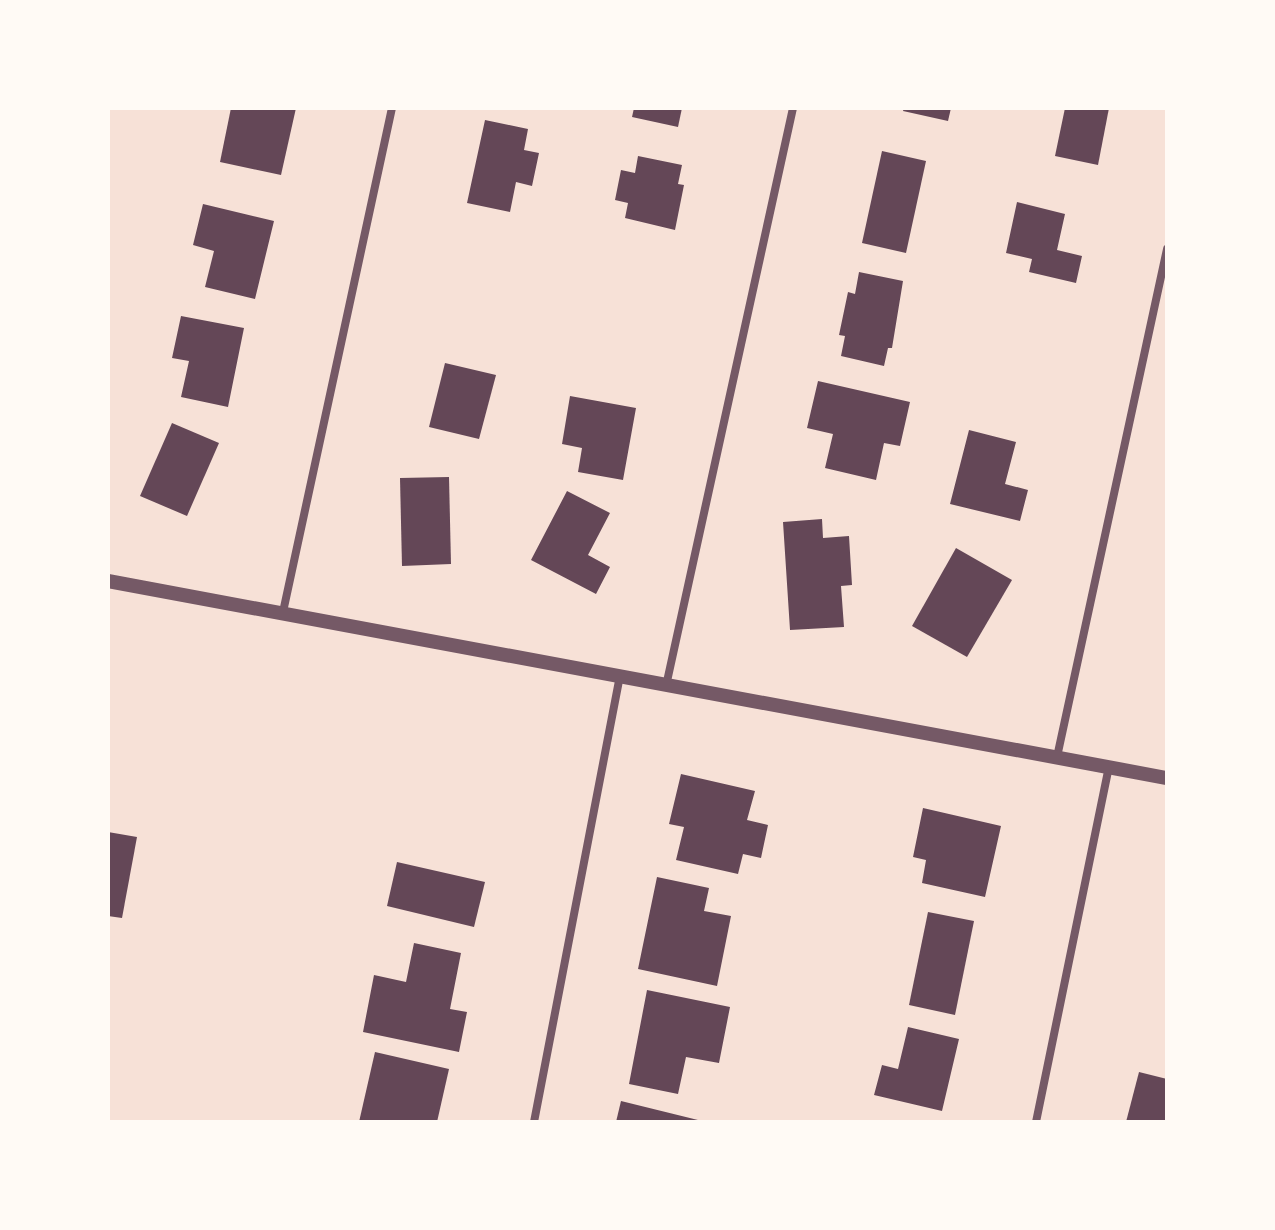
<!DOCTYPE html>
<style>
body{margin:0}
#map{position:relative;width:1275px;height:1230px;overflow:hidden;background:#f7e1d7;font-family:"Titillium Web",sans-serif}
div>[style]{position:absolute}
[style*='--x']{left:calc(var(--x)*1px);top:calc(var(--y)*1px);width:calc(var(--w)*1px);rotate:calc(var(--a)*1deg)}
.building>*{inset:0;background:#644757}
.minor>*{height:8px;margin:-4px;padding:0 4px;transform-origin:4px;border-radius:4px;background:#755966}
.tertiary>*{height:14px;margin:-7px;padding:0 7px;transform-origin:7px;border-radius:7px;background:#755966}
span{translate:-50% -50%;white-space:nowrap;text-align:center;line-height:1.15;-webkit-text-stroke:8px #fffaf5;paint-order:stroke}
.frame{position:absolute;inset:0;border:110px solid #fffaf5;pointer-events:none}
</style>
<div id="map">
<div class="building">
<div style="clip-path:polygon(231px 108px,296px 108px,281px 175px,220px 162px)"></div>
<div style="clip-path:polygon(634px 108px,682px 108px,678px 127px,632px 117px)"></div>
<div style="clip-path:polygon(904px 108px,951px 108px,948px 121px,903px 111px)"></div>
<div style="clip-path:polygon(1065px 108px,1109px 108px,1098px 165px,1055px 156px)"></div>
<div style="clip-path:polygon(485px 120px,528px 129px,524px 150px,539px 153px,532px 186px,516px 182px,510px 212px,467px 203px)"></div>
<div style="clip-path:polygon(882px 151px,926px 161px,906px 253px,862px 243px)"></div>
<div style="clip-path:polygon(638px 156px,682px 165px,678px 184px,684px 185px,675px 230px,625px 218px,628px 203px,615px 200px,621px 170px,635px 173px)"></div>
<div style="clip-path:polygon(1017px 202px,1065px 214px,1057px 250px,1082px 256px,1076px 283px,1029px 272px,1032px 259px,1006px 253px)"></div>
<div style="clip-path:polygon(203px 204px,274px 221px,255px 299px,205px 287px,214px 251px,193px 245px)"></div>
<div style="clip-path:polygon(859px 272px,903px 281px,892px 348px,888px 348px,884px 366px,841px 356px,845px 336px,839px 335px,848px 292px,855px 294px)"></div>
<div style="clip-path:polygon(181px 316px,244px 328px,228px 407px,181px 397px,189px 361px,172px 358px)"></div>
<div style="clip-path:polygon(445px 363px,496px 375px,479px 439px,429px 427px)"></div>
<div style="clip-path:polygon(818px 381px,910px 402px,900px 446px,884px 443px,876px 480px,825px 468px,833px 434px,807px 428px)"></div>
<div style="clip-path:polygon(570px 396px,636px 408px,623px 480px,578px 472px,582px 448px,562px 444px)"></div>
<div style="clip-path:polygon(172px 423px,219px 443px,187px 516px,140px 496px)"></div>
<div style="clip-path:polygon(969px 430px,1016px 442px,1005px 484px,1028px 490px,1020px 521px,950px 504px)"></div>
<div style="clip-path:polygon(449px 477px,451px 564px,402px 566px,400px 478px)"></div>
<div style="clip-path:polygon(567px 491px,610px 513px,588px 555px,610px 567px,596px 594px,531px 560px)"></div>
<div style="clip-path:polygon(822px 519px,823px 538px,849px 536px,852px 585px,841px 586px,844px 627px,790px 630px,783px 522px)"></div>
<div style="clip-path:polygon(956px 548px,1012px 580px,967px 657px,912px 626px)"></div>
<div style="clip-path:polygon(681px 774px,755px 791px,747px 820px,768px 825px,761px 858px,743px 854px,738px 874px,676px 860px,684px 827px,669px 824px)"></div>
<div style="clip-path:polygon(923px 808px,1001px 826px,985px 897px,922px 883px,926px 860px,913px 857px)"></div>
<div style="clip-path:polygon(108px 832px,137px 837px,122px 918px,108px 916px)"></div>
<div style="clip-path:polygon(397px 862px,485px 882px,474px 927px,387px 906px)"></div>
<div style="clip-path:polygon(657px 877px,709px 888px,704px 911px,731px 916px,717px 986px,638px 969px)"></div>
<div style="clip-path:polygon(928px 912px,974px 921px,955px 1015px,909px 1005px)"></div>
<div style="clip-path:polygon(414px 943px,461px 953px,450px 1009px,467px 1012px,459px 1052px,363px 1032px,374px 975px,406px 982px)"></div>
<div style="clip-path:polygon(647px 990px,730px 1007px,719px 1063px,686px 1057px,678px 1094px,629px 1084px)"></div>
<div style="clip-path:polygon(908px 1027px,959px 1039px,942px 1111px,874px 1095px,882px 1065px,898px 1069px)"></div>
<div style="clip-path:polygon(375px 1052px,449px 1069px,437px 1122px,359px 1122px)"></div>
<div style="clip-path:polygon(1139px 1072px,1167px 1079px,1167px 1122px,1126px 1122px)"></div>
<div style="clip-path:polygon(621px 1101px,702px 1121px,702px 1122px,616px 1122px)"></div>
</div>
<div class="minor">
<div style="--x:283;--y:612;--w:516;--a:-77.8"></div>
<div style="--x:666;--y:686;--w:592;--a:-77.61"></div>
<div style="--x:1057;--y:757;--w:520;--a:-77.78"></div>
<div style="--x:534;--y:1122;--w:453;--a:-79.1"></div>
<div style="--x:1036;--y:1122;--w:362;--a:-78.4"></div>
</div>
<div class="tertiary">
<div style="--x:108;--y:581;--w:1077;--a:10.54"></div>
</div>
<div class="frame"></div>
</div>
